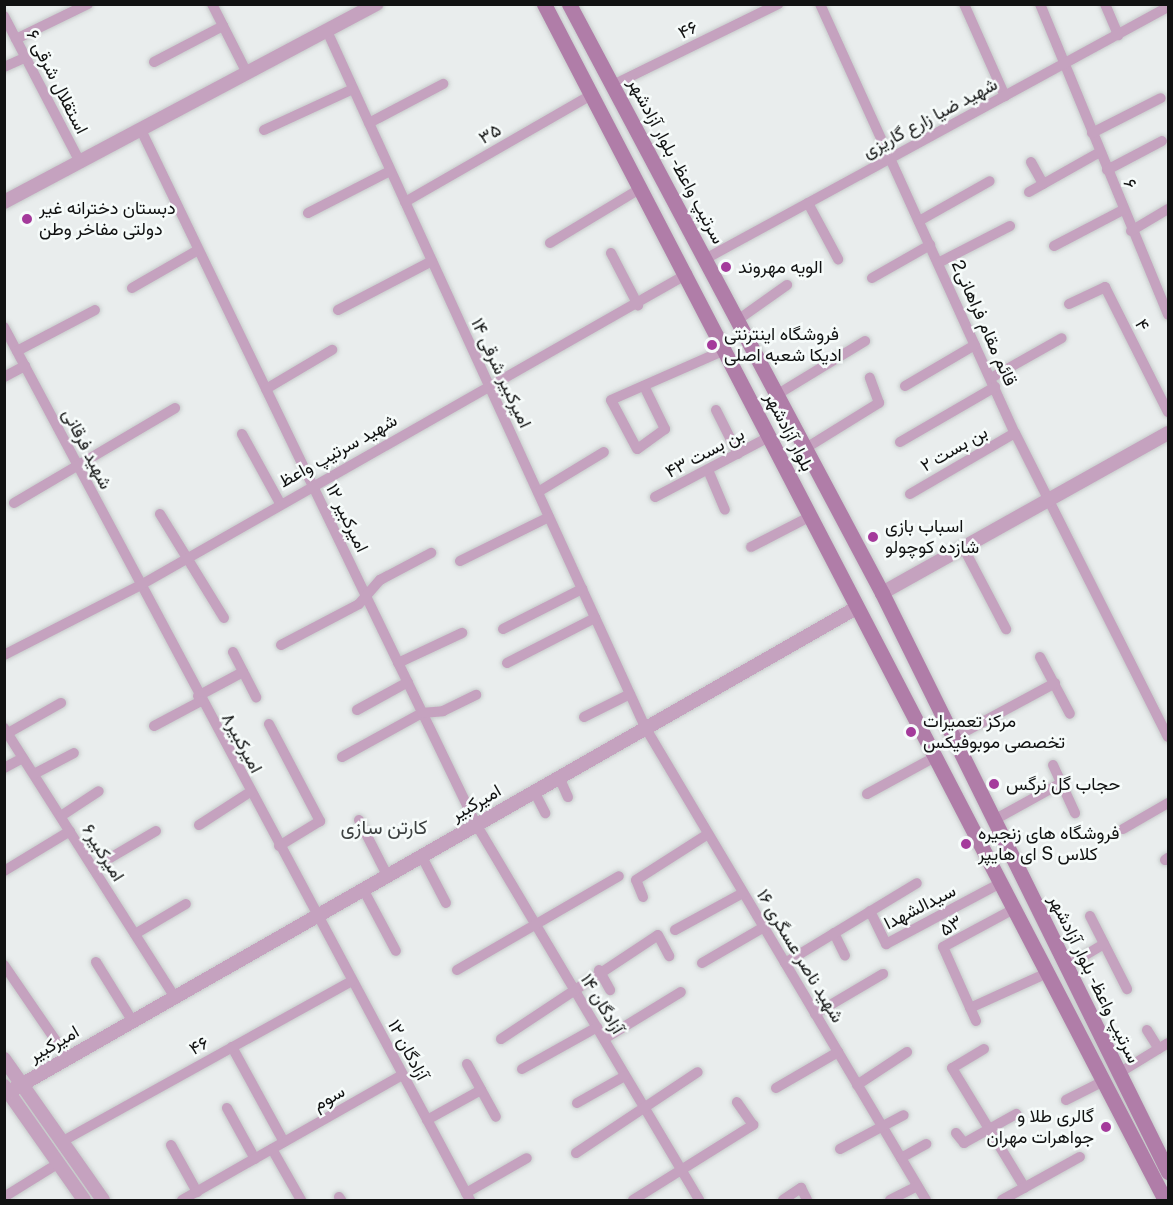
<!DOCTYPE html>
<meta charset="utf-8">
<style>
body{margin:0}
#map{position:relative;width:1173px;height:1205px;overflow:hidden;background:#e9eded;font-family:"Public Sans",Vazirmatn,sans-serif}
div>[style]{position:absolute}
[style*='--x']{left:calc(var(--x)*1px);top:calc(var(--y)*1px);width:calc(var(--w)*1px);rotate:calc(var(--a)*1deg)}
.roads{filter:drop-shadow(0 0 2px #c6caca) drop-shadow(0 0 2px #c6caca)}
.minor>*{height:10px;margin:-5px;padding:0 5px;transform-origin:5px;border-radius:5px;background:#c5a2bf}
.tertiary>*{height:14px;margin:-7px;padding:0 7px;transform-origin:7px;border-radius:7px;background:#c5a2bf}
.secondary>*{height:15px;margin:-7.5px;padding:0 7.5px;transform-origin:7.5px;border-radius:7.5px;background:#b07da8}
.dots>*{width:16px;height:16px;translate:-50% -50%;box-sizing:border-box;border:3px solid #f6fbfa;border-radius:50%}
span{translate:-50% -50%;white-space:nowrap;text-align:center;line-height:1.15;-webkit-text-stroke:5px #f6fbfa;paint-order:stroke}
.street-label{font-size:18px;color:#111212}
.poi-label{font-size:18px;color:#111212}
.left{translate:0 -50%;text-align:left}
.right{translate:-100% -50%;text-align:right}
.neighbourhood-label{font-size:20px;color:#3e4242}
.frame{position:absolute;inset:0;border:6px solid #111212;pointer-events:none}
</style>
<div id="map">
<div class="roads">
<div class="minor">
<div style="--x:212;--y:4;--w:77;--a:63.1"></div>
<div style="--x:820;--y:4;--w:471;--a:65.6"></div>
<div style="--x:1015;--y:433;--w:340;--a:63.3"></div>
<div style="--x:964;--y:4;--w:101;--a:66"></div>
<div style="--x:1040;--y:4;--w:336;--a:67.6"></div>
<div style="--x:1105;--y:4;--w:34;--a:67"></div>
<div style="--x:4;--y:16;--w:165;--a:62.5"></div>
<div style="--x:327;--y:31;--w:765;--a:65.44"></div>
<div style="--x:645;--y:727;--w:550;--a:59.29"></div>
<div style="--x:16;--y:39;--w:80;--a:-25.9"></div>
<div style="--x:154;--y:62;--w:78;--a:-27.6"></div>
<div style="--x:4;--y:67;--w:24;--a:-24"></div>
<div style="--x:613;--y:85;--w:184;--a:-26.1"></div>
<div style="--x:369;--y:123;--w:84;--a:-27.8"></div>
<div style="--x:141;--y:130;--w:771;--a:64.23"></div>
<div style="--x:476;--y:824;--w:437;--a:59.3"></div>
<div style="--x:264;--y:130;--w:98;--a:-24.7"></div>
<div style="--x:1092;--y:133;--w:77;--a:-26.9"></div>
<div style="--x:1031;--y:162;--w:25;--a:61"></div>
<div style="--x:1107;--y:170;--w:62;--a:-27.8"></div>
<div style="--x:1029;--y:192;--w:81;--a:-29.4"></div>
<div style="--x:405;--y:202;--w:215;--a:-29.9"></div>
<div style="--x:808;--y:203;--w:64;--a:61.8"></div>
<div style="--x:308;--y:213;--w:92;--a:-27.1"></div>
<div style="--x:919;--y:221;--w:81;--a:-29.4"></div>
<div style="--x:1131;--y:231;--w:43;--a:-30.7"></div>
<div style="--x:550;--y:243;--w:106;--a:-31.1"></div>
<div style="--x:1054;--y:246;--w:78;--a:-27.6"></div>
<div style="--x:611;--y:253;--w:59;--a:62.6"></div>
<div style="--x:707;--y:258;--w:525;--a:-28.57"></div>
<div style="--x:938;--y:263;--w:81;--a:-27.2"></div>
<div style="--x:872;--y:278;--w:67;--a:-29.6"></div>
<div style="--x:132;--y:288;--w:76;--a:-29.9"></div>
<div style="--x:1069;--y:304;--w:40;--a:-25"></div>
<div style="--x:1105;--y:287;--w:140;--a:63.3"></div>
<div style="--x:338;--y:310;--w:106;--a:-27.5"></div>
<div style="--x:739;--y:319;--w:59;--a:-35.3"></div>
<div style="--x:4;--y:327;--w:990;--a:61.91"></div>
<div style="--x:17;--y:351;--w:88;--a:-27.7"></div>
<div style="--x:4;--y:377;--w:24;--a:-28"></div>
<div style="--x:991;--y:378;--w:81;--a:-29.4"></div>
<div style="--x:644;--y:386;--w:48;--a:64"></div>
<div style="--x:665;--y:429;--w:34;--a:144"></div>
<div style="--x:637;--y:449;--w:55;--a:-118"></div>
<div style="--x:611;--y:400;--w:124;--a:-23.7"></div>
<div style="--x:905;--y:386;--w:81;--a:-30.4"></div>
<div style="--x:266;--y:389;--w:77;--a:-30.6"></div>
<div style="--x:778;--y:394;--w:102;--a:-31.3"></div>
<div style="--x:716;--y:410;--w:49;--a:63.4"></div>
<div style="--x:242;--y:434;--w:79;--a:61.2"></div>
<div style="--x:900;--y:442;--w:110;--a:-30.1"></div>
<div style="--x:806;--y:448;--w:86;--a:-31.7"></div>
<div style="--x:879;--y:403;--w:27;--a:-110"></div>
<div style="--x:708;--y:470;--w:43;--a:67"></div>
<div style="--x:538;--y:492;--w:77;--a:-31.2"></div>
<div style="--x:910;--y:494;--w:121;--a:-30.2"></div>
<div style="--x:655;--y:497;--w:129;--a:-27.8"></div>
<div style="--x:14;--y:503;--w:187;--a:-30.5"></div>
<div style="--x:160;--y:514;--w:122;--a:58.4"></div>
<div style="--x:751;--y:547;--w:65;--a:-27.3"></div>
<div style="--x:963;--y:547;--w:93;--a:62.3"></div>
<div style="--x:460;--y:561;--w:99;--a:-26.3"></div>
<div style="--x:503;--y:629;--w:89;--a:-26.9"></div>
<div style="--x:281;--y:645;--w:88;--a:-27.7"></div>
<div style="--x:359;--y:604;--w:32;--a:-49"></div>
<div style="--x:380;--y:580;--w:58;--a:-27.9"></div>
<div style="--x:233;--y:652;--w:51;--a:62.9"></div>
<div style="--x:4;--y:655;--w:152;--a:-27.1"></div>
<div style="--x:139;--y:586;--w:631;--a:-29.65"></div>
<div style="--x:1040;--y:657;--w:64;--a:62.2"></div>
<div style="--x:398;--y:663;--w:71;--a:-25.1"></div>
<div style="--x:507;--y:663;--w:99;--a:-27.1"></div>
<div style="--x:198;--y:696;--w:51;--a:-28.1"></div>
<div style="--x:357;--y:710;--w:58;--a:-28.8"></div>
<div style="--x:584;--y:717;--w:51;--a:-26.6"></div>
<div style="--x:269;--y:724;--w:110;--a:62.3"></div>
<div style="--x:320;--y:821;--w:48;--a:148.6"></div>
<div style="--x:154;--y:726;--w:53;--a:-28"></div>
<div style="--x:4;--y:728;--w:317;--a:57.6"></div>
<div style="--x:8;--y:733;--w:61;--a:-29.5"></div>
<div style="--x:953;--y:738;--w:116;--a:-28.3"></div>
<div style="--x:342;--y:757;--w:91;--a:-28.8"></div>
<div style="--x:422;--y:713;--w:21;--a:-5"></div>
<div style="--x:443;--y:711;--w:37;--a:-26"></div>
<div style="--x:1053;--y:765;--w:53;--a:65.4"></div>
<div style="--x:4;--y:768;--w:21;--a:-28"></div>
<div style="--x:34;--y:774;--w:45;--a:-27.7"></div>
<div style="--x:559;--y:777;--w:22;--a:66"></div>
<div style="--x:534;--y:791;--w:25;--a:63"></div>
<div style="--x:867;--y:794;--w:75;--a:-28.6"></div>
<div style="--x:61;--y:816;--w:45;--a:-33.3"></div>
<div style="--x:359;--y:820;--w:62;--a:63"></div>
<div style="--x:994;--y:820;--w:77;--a:-28.9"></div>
<div style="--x:199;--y:825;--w:61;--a:-32.9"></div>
<div style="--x:1123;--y:829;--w:52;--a:-30"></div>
<div style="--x:421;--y:855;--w:54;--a:62.5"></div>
<div style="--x:1165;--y:860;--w:4;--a:-34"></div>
<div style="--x:93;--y:868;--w:73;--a:-30.4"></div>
<div style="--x:4;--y:871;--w:77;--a:-31.2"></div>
<div style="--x:363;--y:889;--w:70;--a:62"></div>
<div style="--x:643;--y:897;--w:18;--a:-112"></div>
<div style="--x:636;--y:880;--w:85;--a:-32.6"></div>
<div style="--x:870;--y:911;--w:37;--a:64"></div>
<div style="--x:886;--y:944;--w:128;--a:-28"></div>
<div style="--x:1090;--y:916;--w:82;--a:63.1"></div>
<div style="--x:675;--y:930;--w:77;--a:-28.6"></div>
<div style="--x:834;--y:933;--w:25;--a:64"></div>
<div style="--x:135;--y:934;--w:59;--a:-30.5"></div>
<div style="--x:96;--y:962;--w:68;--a:58.2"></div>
<div style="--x:702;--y:963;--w:72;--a:-30.1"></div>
<div style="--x:785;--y:963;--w:154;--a:-31.2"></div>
<div style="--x:4;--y:965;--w:112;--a:55.6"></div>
<div style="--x:1067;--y:966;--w:43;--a:-30.7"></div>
<div style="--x:457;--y:970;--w:187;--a:-30.1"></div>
<div style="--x:599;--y:970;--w:23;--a:61"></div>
<div style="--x:970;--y:1008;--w:82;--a:-24.4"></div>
<div style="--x:815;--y:1014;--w:79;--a:-30.5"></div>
<div style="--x:976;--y:1021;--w:81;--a:-114"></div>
<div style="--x:943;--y:947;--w:78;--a:-28.2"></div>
<div style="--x:1147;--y:1030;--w:22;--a:58"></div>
<div style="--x:501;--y:1039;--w:188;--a:-33.5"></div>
<div style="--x:658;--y:935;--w:24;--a:62"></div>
<div style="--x:604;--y:1039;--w:90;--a:-31.4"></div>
<div style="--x:232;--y:1047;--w:108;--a:61.3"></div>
<div style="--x:984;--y:1049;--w:37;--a:149"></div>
<div style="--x:952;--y:1068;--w:140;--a:58.7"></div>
<div style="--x:467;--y:1064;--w:60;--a:61.3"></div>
<div style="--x:522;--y:1069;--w:86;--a:-29.2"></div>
<div style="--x:1119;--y:1073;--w:57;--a:-31.5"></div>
<div style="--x:857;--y:1085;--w:60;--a:-33.4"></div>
<div style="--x:776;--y:1088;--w:72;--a:-30.1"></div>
<div style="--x:1066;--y:1100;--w:40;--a:-26.6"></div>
<div style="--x:577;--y:1103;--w:55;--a:-29.4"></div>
<div style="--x:227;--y:1108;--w:58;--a:61.2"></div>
<div style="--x:427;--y:1120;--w:62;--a:-29.1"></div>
<div style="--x:956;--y:1133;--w:13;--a:51"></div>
<div style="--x:964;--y:1143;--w:60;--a:-29.1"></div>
<div style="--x:63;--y:1141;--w:330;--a:-29"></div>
<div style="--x:171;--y:1145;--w:54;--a:61"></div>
<div style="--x:272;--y:1149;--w:59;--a:60.4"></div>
<div style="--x:840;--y:1149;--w:72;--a:-28"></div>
<div style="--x:576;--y:1153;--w:146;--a:-33.6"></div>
<div style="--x:901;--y:1158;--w:29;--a:-29"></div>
<div style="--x:466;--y:1193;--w:70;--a:-29.8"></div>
<div style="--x:4;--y:1197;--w:65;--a:-31.7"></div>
<div style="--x:339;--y:1197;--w:4;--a:56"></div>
<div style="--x:182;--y:1200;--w:253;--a:-29.6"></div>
<div style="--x:633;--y:1200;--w:142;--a:-32"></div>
<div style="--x:753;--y:1125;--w:28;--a:-125"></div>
<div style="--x:783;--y:1200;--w:22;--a:-34"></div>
<div style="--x:801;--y:1188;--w:13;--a:63"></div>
<div style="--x:890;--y:1200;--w:30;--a:-27"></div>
<div style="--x:1002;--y:1200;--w:89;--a:-28.9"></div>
</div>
<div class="tertiary">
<div style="--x:4;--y:202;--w:422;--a:-28"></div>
<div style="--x:882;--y:593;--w:328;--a:-29.2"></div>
<div style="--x:4;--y:1059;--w:172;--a:54.9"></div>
<div style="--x:4;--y:1086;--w:139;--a:54.9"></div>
<div style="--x:9;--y:1092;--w:976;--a:-29.74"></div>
</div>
<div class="secondary">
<div style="--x:544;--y:4;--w:1348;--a:62.56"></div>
<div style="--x:569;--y:4;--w:667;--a:62.01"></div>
<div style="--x:882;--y:593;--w:646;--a:63.71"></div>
</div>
</div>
<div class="dots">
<div style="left:27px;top:219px;background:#a43a9b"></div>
<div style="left:726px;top:267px;background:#a43a9b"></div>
<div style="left:712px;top:345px;background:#a43a9b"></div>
<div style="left:873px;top:537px;background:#a43a9b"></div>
<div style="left:911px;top:732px;background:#a43a9b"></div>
<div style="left:994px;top:784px;background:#a43a9b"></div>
<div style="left:966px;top:844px;background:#a43a9b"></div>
<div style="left:1106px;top:1127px;background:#a43a9b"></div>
</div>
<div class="street-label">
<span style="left:688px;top:30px;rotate:-26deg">۴۶</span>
<span style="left:57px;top:82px;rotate:63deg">استقلال شرقی ۶</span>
<span style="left:930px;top:118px;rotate:-28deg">شهید ضیا زارع گاریزی</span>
<span style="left:490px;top:134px;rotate:-30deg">۳۵</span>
<span style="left:676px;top:161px;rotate:62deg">سرتیپ واعظ - بلوار آزادشهر</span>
<span style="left:1130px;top:184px;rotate:68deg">۶</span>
<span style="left:984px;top:323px;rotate:66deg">2قائم مقام فراهانی</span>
<span style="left:1142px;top:325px;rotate:63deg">۴</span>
<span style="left:501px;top:373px;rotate:65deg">۱۴ امیرکبیر شرقی</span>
<span style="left:789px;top:432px;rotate:63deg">بلوار آزادشهر</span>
<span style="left:87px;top:449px;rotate:63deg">شهید فرقانی</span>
<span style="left:954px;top:449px;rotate:-30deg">بن بست ۲</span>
<span style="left:338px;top:451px;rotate:-29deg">شهید سرتیپ واعظ</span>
<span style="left:705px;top:453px;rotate:-28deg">بن بست ۴۳</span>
<span style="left:347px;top:518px;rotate:64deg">امیرکبیر ۱۲</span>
<span style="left:242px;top:743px;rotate:62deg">امیرکبیر۸</span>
<span style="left:476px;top:803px;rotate:-30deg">امیرکبیر</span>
<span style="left:103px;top:853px;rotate:58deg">امیرکبیر۶</span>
<span style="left:920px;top:907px;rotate:-27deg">سیدالشهدا</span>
<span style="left:951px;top:926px;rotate:-33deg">۵۳</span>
<span style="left:800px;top:956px;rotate:59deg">۱۶ شهید ناصر عسگری</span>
<span style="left:1094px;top:979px;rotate:64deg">سرتیپ واعظ - بلوار آزادشهر</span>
<span style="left:602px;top:1004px;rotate:59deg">۱۴ آزادگان</span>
<span style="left:54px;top:1044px;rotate:-30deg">امیرکبیر</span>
<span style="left:199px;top:1046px;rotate:-29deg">۴۶</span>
<span style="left:408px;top:1050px;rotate:62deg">۱۲ آزادگان</span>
<span style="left:329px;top:1098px;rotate:-29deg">سوم</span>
</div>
<div class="poi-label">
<span class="left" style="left:39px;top:219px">دبستان دخترانه غیر<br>دولتی مفاخر وطن</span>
<span class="left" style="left:738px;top:267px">الویه مهروند</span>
<span class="left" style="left:724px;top:345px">فروشگاه اینترنتی<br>ادیکا شعبه اصلی</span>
<span class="left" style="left:885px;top:537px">اسباب بازی<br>شازده کوچولو</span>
<span class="left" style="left:923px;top:732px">مرکز تعمیرات<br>تخصصی موبوفیکس</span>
<span class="left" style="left:1006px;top:784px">حجاب گل نرگس</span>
<span class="left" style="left:978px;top:844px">فروشگاه های زنجیره<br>ای هایپر S کلاس</span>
<span class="right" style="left:1094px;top:1127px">گالری طلا و<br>جواهرات مهران</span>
</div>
<div class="neighbourhood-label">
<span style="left:384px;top:827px">کارتن سازی</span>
</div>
<div class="frame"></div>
</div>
